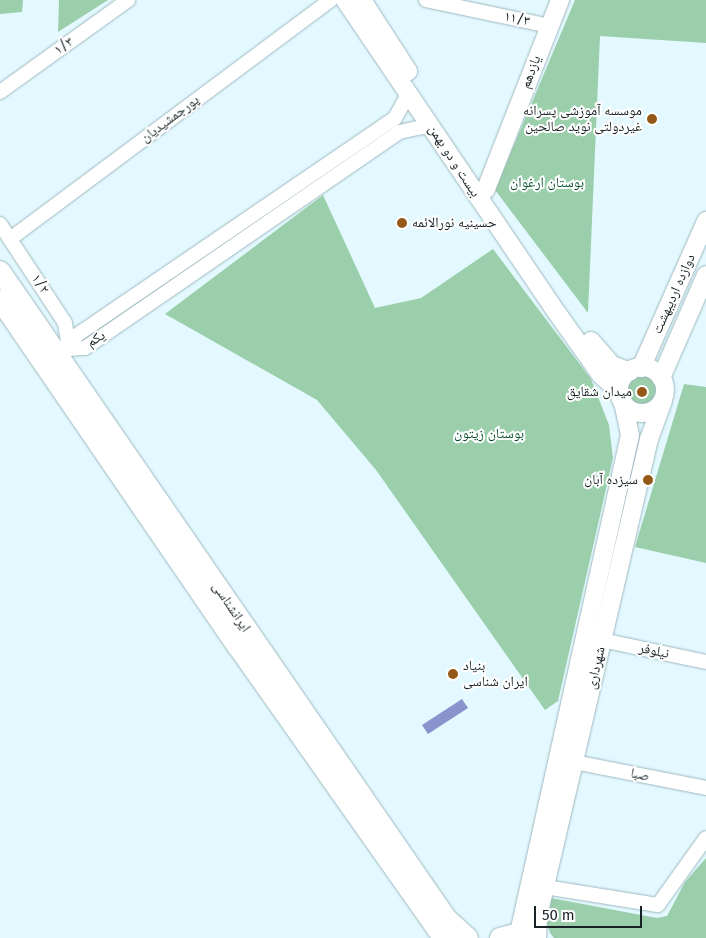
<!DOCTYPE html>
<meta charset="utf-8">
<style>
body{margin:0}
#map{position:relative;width:706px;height:938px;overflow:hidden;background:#e3f9ff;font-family:"Fira Sans","Noto Naskh Arabic",sans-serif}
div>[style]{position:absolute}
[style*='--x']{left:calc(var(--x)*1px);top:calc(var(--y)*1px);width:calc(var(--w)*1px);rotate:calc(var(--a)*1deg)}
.green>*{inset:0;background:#9bcfab}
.round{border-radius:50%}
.water>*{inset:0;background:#8993cc}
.roads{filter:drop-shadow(0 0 1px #9eb8bf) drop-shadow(0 0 1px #9eb8bf)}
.minor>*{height:14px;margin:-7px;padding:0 7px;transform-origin:7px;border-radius:7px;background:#fff}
.tertiary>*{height:18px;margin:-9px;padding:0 9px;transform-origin:9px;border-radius:9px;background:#fff}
.tertiary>.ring{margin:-9px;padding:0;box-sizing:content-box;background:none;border:18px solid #fff;border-radius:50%}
.secondary>*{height:20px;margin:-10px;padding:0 10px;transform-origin:10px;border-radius:10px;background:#fff}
.dots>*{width:14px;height:14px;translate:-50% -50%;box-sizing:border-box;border:2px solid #fff;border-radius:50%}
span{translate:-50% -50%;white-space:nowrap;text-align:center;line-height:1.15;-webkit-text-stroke:4px #fff;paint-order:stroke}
.street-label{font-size:14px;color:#182225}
.poi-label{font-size:14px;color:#182225}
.right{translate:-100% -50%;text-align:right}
.left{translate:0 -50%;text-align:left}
.park-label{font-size:14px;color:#05502b}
.scale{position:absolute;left:534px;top:906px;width:108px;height:22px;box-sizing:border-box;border:2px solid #182225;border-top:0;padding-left:6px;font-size:15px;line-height:18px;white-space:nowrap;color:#182225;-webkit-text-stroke:4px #fff;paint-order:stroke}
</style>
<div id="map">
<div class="green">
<div style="clip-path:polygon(0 0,23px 0,22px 12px,0 14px)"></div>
<div style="clip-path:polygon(59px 0,108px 0,58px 32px)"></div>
<div style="clip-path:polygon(575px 0,706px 0,706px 43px,600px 36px,588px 313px,495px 190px)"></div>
<div style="clip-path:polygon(323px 195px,375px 308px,421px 298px,493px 249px,591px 379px,609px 425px,613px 458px,558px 701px,545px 710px,376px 470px,317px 400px,165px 314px)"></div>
<div class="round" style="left:625px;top:373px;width:36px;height:36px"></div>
<div style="clip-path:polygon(684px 384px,706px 387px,706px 563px,635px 547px)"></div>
<div style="clip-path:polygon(706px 858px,706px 938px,554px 938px,550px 933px,547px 923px,551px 898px,657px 918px,667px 916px,685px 882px)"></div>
</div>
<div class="water">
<div style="clip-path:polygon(462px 699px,468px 708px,428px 734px,422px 725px)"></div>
</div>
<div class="roads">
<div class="minor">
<div style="--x:426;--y:0;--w:126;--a:11.9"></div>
<div style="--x:0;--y:92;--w:158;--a:-35.7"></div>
<div style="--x:0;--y:224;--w:118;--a:56.7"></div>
<div style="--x:65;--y:323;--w:26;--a:81"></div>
<div style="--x:10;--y:239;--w:400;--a:-36.7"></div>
<div style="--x:69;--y:349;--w:16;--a:-4"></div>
<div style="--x:85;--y:348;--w:381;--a:-34.5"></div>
<div style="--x:399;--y:132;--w:33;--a:-12"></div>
<div style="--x:69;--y:349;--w:13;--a:-67"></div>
<div style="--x:74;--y:337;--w:389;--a:-34.3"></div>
<div style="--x:395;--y:118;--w:29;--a:-61"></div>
<div style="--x:602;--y:640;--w:106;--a:11.9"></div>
<div style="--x:574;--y:762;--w:135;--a:11.1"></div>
<div style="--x:545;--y:887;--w:114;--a:9.1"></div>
<div style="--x:658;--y:905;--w:82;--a:-54.4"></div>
</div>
<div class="tertiary">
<div style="--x:345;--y:0;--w:378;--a:55.9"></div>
<div style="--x:557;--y:313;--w:76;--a:54.6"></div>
<div style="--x:601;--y:375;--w:25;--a:42"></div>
<div style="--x:362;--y:0;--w:85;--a:57.1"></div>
<div style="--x:478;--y:197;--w:11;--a:-45"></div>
<div style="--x:486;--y:189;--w:203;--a:-68.6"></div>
<div style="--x:591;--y:341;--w:32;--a:49"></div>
<div style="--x:612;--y:365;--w:19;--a:21"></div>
<div class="ring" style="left:619px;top:367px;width:28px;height:28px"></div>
<div style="--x:641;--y:368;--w:161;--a:-66.1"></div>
<div style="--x:661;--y:378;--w:112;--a:-66.4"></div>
<div style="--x:519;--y:933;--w:510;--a:-77.43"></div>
<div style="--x:630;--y:435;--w:33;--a:-102"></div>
<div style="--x:537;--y:938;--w:22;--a:-87"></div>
<div style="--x:538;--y:916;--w:490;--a:-76.9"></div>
<div style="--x:649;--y:439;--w:40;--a:-69.8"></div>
</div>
<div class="secondary">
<div style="--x:0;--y:271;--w:787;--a:55.4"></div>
<div style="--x:447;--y:919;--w:28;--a:42"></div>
<div style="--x:0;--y:300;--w:421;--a:55.6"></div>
<div style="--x:238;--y:647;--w:356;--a:54.8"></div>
<div style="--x:500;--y:938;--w:20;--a:-15"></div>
<div style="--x:519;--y:933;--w:16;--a:18"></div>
</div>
</div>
<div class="dots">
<div style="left:652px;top:119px;background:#945918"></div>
<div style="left:402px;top:223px;background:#945918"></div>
<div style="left:642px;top:392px;background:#945918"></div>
<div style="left:648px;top:480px;background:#945918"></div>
<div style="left:453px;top:674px;background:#945918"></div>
</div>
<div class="street-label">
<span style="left:517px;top:19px;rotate:12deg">۱۱/۳</span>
<span style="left:64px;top:46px;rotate:-36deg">۱/۳</span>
<span style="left:531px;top:72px;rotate:-69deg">یازدهم</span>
<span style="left:170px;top:119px;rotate:-37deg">پورجمشیدیان</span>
<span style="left:454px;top:161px;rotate:57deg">بیست و دو بهمن</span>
<span style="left:40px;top:284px;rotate:57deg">۱/۲</span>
<span style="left:674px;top:294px;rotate:-66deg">دوازده اردیبهشت</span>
<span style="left:96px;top:339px;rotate:-32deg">یکم</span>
<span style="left:231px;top:607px;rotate:56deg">ایرانشناسی</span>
<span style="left:654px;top:651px;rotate:12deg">نیلوفر</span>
<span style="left:596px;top:668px;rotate:-77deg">شهرداری</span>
<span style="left:640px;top:775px;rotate:11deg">صبا</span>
</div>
<div class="poi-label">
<span class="right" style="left:642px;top:119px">موسسه آموزشی پسرانه<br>غیردولتی نوید صالحین</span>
<span class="left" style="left:412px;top:223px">حسینیه نورالائمه</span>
<span class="right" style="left:632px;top:392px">میدان شقایق</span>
<span class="right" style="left:638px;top:480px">سیزده آبان</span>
<span class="left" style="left:463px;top:674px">بنیاد<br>ایران شناسی</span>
</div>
<div class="park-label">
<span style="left:547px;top:183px">بوستان ارغوان</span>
<span style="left:489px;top:434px">بوستان زیتون</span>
</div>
<div class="scale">50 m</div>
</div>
